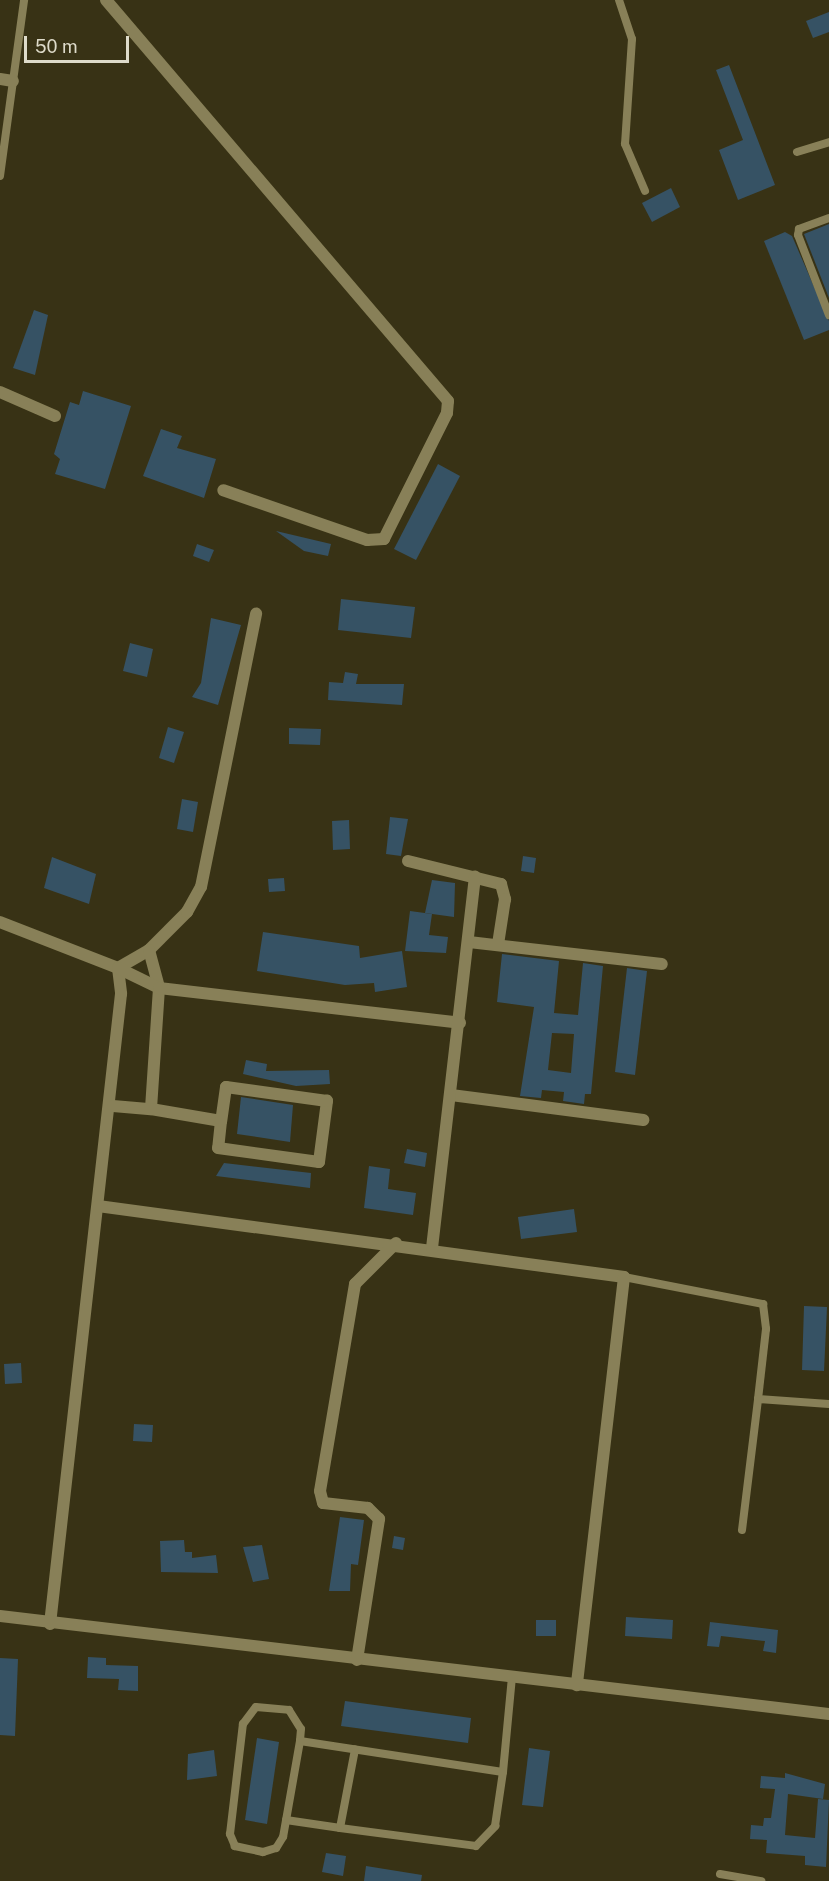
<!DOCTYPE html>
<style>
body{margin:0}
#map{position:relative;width:829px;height:1881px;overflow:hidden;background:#383215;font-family:"Public Sans",sans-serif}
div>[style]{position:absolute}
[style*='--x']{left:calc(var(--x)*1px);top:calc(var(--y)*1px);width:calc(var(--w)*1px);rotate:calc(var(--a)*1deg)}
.building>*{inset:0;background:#365264}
.service>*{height:8px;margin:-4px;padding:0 4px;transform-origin:4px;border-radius:4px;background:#888058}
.minor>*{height:12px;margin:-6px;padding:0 6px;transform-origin:6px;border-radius:6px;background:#888058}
span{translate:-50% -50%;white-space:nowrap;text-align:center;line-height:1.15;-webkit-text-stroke:5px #383215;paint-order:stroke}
.scale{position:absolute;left:24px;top:36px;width:105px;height:27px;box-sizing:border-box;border:3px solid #dedbca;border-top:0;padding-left:8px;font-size:18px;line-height:21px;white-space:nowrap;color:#dedbca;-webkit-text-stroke:4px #383215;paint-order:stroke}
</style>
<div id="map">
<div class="building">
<div style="clip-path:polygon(829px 12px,829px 32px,813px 38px,806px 21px)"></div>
<div style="clip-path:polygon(729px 65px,775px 185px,738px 200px,719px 150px,743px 140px,716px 70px)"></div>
<div style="clip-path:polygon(671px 188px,680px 207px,652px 222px,642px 203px)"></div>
<div style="clip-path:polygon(829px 224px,829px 298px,804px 234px)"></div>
<div style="clip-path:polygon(785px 232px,792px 236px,829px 321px,829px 330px,804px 340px,764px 241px)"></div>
<div style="clip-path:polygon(34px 310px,48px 315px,35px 375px,13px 368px)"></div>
<div style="clip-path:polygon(83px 391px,131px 406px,105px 489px,55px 474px,60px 459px,54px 454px,70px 402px,79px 405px)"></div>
<div style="clip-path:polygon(161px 429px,182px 436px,177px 448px,216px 459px,204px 498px,143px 476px)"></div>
<div style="clip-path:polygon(438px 464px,460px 476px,416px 560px,394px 549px)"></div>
<div style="clip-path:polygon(276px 531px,331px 544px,328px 556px,304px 551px)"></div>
<div style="clip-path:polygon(197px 544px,214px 550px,209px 562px,193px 556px)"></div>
<div style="clip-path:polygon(341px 599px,415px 607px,411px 638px,338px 630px)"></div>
<div style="clip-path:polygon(211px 618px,241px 625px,218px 705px,192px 697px,201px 683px)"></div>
<div style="clip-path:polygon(130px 643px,153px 649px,147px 677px,123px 671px)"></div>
<div style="clip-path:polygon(345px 672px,358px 674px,356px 684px,404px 684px,402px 705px,328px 700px,329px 682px,343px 683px)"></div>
<div style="clip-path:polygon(168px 727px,184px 732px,174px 763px,159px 758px)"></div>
<div style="clip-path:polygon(289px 728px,321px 729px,320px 745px,289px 744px)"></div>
<div style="clip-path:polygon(182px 799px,198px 802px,193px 832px,177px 829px)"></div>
<div style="clip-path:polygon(390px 817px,408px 819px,401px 856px,386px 854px)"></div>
<div style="clip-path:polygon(349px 820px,350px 849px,333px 850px,332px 821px)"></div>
<div style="clip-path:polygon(523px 856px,536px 858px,534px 873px,521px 871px)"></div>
<div style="clip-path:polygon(52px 857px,96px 874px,89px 904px,44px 888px)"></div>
<div style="clip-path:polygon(284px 878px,285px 891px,269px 892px,268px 879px)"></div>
<div style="clip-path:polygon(432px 880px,455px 883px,454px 917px,425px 913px)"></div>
<div style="clip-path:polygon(410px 911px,432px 914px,429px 935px,448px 937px,446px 953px,405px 951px)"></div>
<div style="clip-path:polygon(263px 932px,359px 946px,360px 958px,402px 951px,407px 987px,375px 992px,374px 983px,345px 985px,257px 971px)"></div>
<div style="clip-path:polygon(evenodd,502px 954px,559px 961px,554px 1013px,578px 1015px,583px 963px,603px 966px,591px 1094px,585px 1094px,584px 1104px,563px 1101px,564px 1092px,542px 1090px,541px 1098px,520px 1096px,534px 1007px,497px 1002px,502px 954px,552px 1033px,574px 1034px,571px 1073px,548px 1070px,552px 1033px)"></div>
<div style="clip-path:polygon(627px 968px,647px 971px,635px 1075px,615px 1072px)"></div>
<div style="clip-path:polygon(246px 1060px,267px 1064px,266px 1071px,329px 1070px,330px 1084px,296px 1086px,243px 1074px)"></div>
<div style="clip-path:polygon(241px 1097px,293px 1105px,290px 1142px,237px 1134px)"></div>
<div style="clip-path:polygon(407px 1149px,427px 1153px,425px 1167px,404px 1163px)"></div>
<div style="clip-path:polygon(224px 1163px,311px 1173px,310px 1188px,216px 1176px)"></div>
<div style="clip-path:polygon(369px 1166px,390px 1169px,388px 1189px,416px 1193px,413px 1215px,364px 1208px)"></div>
<div style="clip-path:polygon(574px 1209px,577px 1232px,521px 1239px,518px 1217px)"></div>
<div style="clip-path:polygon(804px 1306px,827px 1307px,824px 1371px,802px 1370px)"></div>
<div style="clip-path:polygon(21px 1363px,22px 1383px,5px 1384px,4px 1364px)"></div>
<div style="clip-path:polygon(134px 1424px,153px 1425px,152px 1442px,133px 1441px)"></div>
<div style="clip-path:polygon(340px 1517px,364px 1520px,358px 1565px,351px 1564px,350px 1591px,329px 1591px)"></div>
<div style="clip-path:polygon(394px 1536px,405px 1538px,403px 1550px,392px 1548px)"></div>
<div style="clip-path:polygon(184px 1540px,185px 1552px,192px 1552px,192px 1558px,216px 1555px,218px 1573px,161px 1572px,160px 1541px)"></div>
<div style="clip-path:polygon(262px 1545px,269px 1579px,253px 1582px,243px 1547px)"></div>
<div style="clip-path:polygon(626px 1617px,673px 1620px,672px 1639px,625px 1636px)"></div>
<div style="clip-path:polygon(536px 1620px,556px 1620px,556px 1636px,536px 1636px)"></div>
<div style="clip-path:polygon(710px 1622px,778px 1630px,776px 1653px,763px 1651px,765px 1641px,721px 1636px,719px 1647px,707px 1646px)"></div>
<div style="clip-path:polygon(88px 1657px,106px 1658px,106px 1665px,138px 1666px,138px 1691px,118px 1690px,119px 1679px,87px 1678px)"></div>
<div style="clip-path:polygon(0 1658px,18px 1659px,15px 1736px,0 1735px)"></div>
<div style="clip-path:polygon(345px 1701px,471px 1718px,468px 1743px,341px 1726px)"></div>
<div style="clip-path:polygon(257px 1738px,279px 1742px,267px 1824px,245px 1820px)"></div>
<div style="clip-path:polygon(529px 1748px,550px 1751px,543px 1807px,522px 1805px)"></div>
<div style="clip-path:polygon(214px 1750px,217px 1776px,187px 1780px,188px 1754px)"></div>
<div style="clip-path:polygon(785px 1773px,825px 1784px,823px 1799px,788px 1794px,785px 1835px,815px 1838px,818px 1799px,829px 1800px,826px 1867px,805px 1865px,805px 1856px,766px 1853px,767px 1840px,750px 1839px,751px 1825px,763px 1826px,764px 1818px,771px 1818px,775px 1789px,760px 1788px,761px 1776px,785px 1778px)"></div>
<div style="clip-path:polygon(326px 1853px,346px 1856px,343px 1876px,322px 1872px)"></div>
<div style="clip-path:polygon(366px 1866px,422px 1875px,421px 1881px,364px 1881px)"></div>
</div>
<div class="service">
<div style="--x:619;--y:0;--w:41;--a:71.6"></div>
<div style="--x:632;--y:39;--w:105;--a:93.8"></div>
<div style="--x:625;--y:144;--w:51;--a:66.9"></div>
<div style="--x:797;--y:152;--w:34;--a:-17"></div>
<div style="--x:0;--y:176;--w:178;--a:-82.2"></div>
<div style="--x:829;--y:218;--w:32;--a:160"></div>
<div style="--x:799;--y:229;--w:6;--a:99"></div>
<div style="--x:798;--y:235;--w:86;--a:68.8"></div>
<div style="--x:624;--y:1277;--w:142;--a:11"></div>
<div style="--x:763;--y:1304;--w:25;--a:83"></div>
<div style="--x:766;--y:1329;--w:70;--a:96.5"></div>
<div style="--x:742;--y:1530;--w:132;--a:-83"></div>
<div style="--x:758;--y:1399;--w:71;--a:4"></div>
<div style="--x:300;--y:1741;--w:97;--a:100"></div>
<div style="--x:283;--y:1837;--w:13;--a:122"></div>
<div style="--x:276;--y:1848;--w:14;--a:163"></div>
<div style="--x:263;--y:1852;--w:29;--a:-168"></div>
<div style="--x:235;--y:1846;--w:13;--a:-113"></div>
<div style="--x:230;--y:1834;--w:111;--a:-83.3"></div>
<div style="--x:243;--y:1724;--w:21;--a:-53"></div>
<div style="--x:256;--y:1707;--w:33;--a:5"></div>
<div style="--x:289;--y:1710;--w:22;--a:58"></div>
<div style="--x:301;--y:1729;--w:12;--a:95"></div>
<div style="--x:300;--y:1741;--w:205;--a:8.7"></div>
<div style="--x:503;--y:1772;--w:95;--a:-84.6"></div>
<div style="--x:286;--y:1820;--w:55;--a:8.4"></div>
<div style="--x:340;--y:1828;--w:80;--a:-79.2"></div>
<div style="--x:340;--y:1828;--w:137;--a:7.5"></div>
<div style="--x:476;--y:1846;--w:28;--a:-46"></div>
<div style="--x:495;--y:1826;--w:55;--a:-81.6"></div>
<div style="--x:720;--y:1874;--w:42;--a:9.7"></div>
</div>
<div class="minor">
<div style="--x:106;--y:0;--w:527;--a:49.54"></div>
<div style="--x:448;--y:401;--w:12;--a:95"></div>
<div style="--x:447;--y:413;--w:141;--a:116.6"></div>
<div style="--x:384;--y:539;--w:17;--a:177"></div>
<div style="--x:367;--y:540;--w:152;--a:-160.9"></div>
<div style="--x:0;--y:79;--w:13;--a:9"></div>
<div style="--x:0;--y:392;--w:60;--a:23.6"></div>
<div style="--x:408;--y:861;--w:96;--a:13.9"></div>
<div style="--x:501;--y:884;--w:16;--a:75"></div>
<div style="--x:505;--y:899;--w:46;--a:98.8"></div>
<div style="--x:0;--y:922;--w:127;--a:21.3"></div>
<div style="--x:118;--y:968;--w:26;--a:83"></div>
<div style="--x:121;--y:994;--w:634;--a:96.43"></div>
<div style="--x:469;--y:942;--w:194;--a:6.5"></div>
<div style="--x:149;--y:950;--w:54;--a:-45"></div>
<div style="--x:187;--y:912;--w:29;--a:-61"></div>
<div style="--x:201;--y:887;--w:279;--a:-78.6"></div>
<div style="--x:118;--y:968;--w:36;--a:-30"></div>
<div style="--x:149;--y:950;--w:39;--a:75"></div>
<div style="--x:159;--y:988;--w:121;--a:93.8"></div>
<div style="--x:151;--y:1109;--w:71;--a:9.7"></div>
<div style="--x:221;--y:1121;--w:27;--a:96"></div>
<div style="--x:218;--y:1148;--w:102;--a:7.9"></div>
<div style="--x:319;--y:1162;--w:62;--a:-82.5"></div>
<div style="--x:327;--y:1101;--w:102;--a:-172.1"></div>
<div style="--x:226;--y:1087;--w:34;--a:98"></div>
<div style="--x:118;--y:968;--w:46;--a:26"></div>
<div style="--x:159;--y:988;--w:303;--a:6.6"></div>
<div style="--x:451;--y:1095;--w:194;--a:7.4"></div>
<div style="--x:113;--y:1106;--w:38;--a:5"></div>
<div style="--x:98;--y:1206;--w:531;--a:7.69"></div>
<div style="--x:624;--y:1277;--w:411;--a:96.6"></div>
<div style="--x:432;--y:1248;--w:374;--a:-83.4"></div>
<div style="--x:0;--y:1616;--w:835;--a:6.74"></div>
<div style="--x:357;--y:1660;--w:143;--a:-81.1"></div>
<div style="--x:379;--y:1519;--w:16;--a:-135"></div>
<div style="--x:368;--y:1508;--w:45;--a:-173.7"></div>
<div style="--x:323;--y:1503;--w:12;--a:-104"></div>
<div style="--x:320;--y:1491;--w:210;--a:-80.4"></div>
<div style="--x:355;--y:1284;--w:58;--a:-45"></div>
</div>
<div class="scale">50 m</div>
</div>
